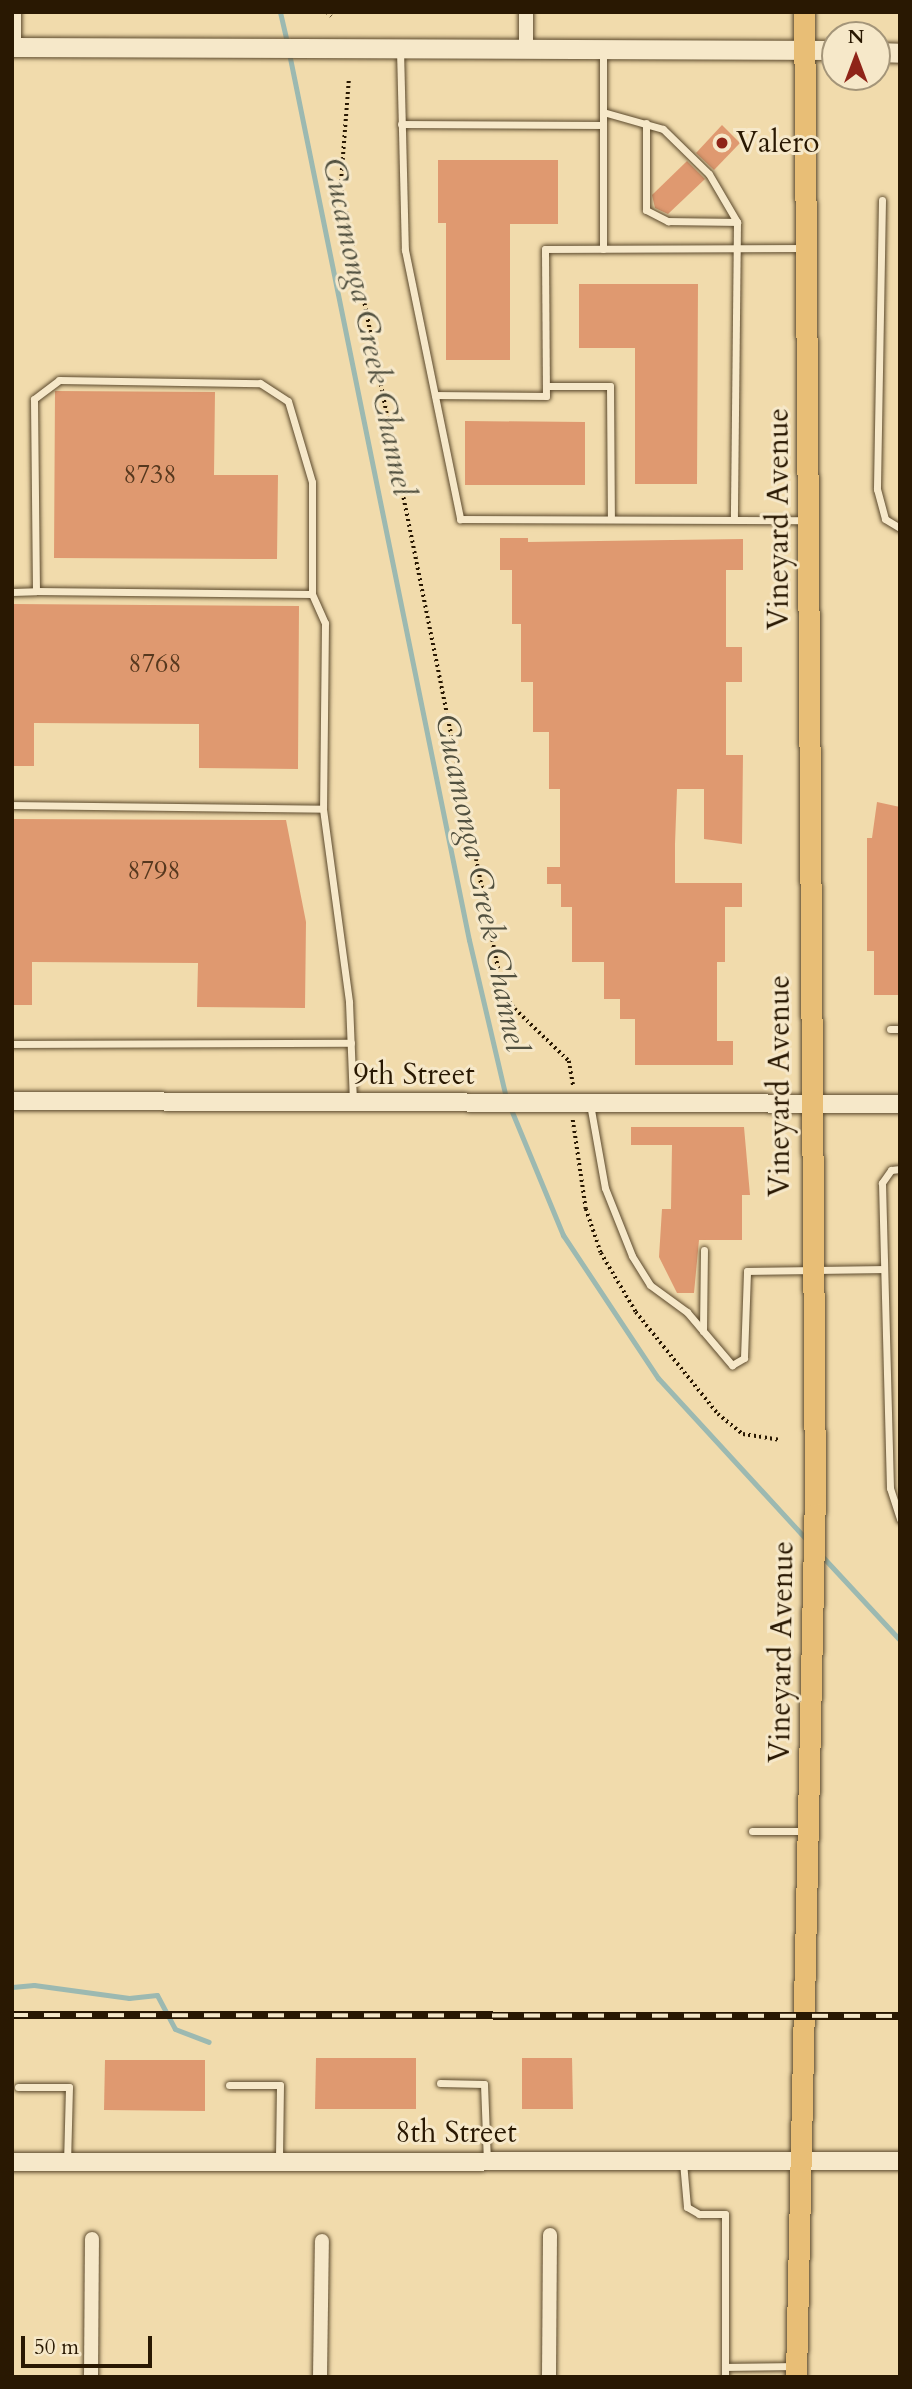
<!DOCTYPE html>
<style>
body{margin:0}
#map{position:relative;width:912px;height:2389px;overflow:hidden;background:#f1dbac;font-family:Cardo,serif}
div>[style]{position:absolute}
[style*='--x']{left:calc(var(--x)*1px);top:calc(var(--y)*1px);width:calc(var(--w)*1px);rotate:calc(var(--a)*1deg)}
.stream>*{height:5px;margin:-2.5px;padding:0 2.5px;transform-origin:2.5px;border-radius:2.5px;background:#9cb9b1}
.building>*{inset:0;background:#df9970}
.path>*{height:3.5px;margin-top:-1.75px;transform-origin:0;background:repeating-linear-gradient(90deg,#291802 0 2px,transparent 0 5.5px)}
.roads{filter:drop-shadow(0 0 2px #5b492c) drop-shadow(0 0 2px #5b492c)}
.service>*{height:7px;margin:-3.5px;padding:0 3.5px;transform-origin:3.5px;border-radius:3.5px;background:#f6e8c9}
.minor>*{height:14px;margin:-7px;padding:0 7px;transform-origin:7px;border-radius:7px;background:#f6e8c9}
.tertiary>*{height:18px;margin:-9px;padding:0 9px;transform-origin:9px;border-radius:9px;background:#f6e8c9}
.secondary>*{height:19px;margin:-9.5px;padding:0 9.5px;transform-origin:9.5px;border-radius:9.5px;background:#f6e8c9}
.primary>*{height:21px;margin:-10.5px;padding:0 10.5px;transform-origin:10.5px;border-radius:10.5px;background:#e8be76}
.rail>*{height:8px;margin-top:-4px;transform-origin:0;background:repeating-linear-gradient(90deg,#f6e8c9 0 16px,#291802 0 32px);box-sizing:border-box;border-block:2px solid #291802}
.dots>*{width:19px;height:19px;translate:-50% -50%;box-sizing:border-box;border:4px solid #f6e8c9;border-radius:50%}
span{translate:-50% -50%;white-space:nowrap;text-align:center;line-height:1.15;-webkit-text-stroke:6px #f6e8c9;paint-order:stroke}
.number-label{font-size:26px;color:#56381e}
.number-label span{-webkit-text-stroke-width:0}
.poi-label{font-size:30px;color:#291802}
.left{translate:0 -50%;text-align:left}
.street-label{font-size:30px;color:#291802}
.water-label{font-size:32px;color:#51503f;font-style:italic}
.frame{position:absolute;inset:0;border:14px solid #291802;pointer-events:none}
.north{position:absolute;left:821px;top:21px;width:70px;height:70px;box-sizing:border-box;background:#f6e8c9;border:2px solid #a49579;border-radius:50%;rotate:0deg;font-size:19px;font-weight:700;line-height:28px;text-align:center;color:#291802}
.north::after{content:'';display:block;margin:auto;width:24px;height:32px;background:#8f2418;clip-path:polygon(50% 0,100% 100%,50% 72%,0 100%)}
.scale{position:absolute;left:21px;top:2336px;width:131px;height:32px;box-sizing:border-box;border:4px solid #291802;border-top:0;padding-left:9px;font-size:21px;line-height:24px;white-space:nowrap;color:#291802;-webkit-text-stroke:5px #f6e8c9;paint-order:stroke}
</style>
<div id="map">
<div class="stream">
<div style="--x:280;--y:12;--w:32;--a:77"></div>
<div style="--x:289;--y:53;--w:905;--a:78.53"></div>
<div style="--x:469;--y:940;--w:162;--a:76.8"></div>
<div style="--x:510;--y:1107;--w:139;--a:67.5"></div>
<div style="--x:563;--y:1235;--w:172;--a:56.4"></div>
<div style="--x:658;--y:1378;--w:219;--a:47.4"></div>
<div style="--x:820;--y:1554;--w:117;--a:47.1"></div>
<div style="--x:12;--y:1987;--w:22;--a:-5"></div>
<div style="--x:34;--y:1985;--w:96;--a:7.8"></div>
<div style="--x:129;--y:1998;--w:28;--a:-6"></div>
<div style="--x:157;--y:1995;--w:38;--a:62"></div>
<div style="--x:175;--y:2029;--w:36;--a:21"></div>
</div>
<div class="building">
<div style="clip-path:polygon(722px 125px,740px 143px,714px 170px,696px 153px)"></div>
<div style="clip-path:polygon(438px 160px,558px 160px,558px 224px,510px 224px,510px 360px,446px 360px,446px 223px,438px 223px)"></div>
<div style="clip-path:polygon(687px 161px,705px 179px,668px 214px,655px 208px,652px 195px)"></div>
<div style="clip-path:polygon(579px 284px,698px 284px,697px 484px,635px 484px,635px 348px,579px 348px)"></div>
<div style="clip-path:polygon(55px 391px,215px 392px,214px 475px,278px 475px,277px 559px,54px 558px)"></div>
<div style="clip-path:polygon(465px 421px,585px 422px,585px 485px,465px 485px)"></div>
<div style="clip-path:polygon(500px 538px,528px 538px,528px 542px,743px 539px,743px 570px,726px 570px,726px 647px,742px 647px,742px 682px,726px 682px,726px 755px,743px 755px,742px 844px,704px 839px,704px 789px,677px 789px,675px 844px,675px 883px,742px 883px,742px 907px,725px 907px,725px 962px,717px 962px,717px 1041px,733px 1041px,733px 1065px,635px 1065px,635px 1019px,620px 1019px,620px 999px,604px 999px,604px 962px,572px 962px,572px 907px,561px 907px,561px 884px,547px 884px,547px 867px,560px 867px,560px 789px,549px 789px,549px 732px,533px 732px,533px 682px,521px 682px,521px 624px,512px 624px,512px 570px,500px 570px)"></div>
<div style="clip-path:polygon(12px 604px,299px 606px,298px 769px,199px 768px,199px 724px,34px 723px,34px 766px,12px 766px)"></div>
<div style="clip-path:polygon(877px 802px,900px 807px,900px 995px,874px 995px,874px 951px,867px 951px,867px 838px,872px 838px)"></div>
<div style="clip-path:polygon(12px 819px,286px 820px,306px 922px,305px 1008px,197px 1007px,198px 963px,32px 962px,32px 1005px,12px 1005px)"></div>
<div style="clip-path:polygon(631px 1127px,744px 1127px,750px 1195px,742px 1195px,742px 1240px,699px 1240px,694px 1293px,677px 1293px,659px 1257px,662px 1209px,671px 1209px,672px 1145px,631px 1145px)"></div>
<div style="clip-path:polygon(316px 2058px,416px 2058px,416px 2109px,315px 2109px)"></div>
<div style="clip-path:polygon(522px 2058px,572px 2058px,573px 2109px,522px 2109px)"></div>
<div style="clip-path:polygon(105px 2060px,205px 2060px,205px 2111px,104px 2110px)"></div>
</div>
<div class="path">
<div style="--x:327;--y:12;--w:6;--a:45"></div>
<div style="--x:349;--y:81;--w:104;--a:94.4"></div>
<div style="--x:341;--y:185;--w:808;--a:78.65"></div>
<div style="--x:500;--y:977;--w:15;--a:79"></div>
<div style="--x:503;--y:992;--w:21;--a:55"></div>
<div style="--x:515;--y:1009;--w:75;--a:43.9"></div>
<div style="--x:569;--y:1061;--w:27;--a:80"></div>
<div style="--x:573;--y:1120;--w:90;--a:81.7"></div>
<div style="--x:586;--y:1209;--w:46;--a:71.2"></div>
<div style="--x:601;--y:1253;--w:69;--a:59.3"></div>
<div style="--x:636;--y:1312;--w:131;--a:51.2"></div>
<div style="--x:718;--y:1414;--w:32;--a:39"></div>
<div style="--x:743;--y:1434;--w:38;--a:9"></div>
</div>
<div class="roads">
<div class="service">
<div style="--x:400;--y:49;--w:201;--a:88.6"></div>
<div style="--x:405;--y:250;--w:275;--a:78.4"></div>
<div style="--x:460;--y:519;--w:346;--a:0.2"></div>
<div style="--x:603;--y:50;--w:199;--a:90"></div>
<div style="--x:603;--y:112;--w:62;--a:15.8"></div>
<div style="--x:663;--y:129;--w:64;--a:44.4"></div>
<div style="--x:709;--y:174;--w:56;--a:59.7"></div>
<div style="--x:737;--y:222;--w:297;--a:90.6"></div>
<div style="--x:646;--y:123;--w:87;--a:90"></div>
<div style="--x:646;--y:210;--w:25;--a:27"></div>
<div style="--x:668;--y:221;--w:69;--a:0.8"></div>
<div style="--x:401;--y:124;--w:202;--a:0.3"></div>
<div style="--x:882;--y:200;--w:289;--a:91"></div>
<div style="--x:877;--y:489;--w:31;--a:75"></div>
<div style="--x:885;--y:519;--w:17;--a:31"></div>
<div style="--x:546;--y:386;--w:64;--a:0"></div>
<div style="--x:610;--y:386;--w:133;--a:89.6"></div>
<div style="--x:435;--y:395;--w:111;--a:0.5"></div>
<div style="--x:546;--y:396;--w:147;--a:-90.4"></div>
<div style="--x:545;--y:249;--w:259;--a:-0.2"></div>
<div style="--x:12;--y:592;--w:24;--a:-2"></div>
<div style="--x:312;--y:594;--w:276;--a:-179.4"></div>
<div style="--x:36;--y:591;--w:192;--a:-90.6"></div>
<div style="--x:34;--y:399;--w:31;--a:-37"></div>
<div style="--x:59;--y:380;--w:201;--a:0.9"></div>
<div style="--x:260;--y:383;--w:33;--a:33"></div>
<div style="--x:288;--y:401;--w:84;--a:73.5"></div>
<div style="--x:312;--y:482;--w:112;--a:90"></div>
<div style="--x:312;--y:594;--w:32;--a:66"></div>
<div style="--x:325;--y:623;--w:186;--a:90.6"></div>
<div style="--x:323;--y:809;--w:195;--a:82.3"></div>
<div style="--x:349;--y:1002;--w:100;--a:87.7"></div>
<div style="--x:12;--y:805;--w:311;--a:0.7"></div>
<div style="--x:890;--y:1029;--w:10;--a:0"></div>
<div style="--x:12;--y:1044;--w:339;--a:-0.2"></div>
<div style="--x:590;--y:1104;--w:85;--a:79.9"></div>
<div style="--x:605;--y:1188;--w:73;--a:68.3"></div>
<div style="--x:632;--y:1256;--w:34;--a:58"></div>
<div style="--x:650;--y:1285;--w:46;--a:36.1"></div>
<div style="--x:687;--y:1312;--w:70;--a:49.7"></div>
<div style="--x:732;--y:1365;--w:14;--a:-30"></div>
<div style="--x:744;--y:1358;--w:87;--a:-88"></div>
<div style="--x:747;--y:1271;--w:137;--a:-0.8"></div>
<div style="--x:900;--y:1169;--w:9;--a:174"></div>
<div style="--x:891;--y:1170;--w:16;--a:125"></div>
<div style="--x:882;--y:1183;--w:305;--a:88.5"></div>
<div style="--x:890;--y:1488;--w:33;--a:72"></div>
<div style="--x:703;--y:1331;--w:81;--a:-89.3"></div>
<div style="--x:752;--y:1831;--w:54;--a:0"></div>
<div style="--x:440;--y:2083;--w:44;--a:1.3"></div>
<div style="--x:484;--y:2084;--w:77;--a:87.8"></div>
<div style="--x:229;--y:2085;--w:51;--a:0"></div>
<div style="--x:280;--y:2085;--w:75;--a:90.8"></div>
<div style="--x:18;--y:2087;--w:51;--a:0"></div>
<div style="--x:69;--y:2087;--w:74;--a:91.5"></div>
<div style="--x:683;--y:2162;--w:45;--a:84.9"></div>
<div style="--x:687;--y:2207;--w:14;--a:30"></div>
<div style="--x:699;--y:2214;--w:26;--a:0"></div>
<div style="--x:725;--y:2214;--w:163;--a:90"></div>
<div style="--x:725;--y:2367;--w:70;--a:-0.8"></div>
</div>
<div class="minor">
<div style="--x:526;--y:12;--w:37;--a:90"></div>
<div style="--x:14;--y:47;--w:35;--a:-90"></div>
<div style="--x:91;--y:2377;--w:138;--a:-89.6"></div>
<div style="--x:320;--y:2377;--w:136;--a:-89.2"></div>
<div style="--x:549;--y:2377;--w:142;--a:-89.6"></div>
</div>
<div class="tertiary">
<div style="--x:12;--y:1101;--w:888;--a:0.19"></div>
<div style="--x:12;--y:2162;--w:888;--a:-0.06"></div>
</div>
<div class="secondary">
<div style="--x:12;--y:47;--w:823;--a:0.21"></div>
<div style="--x:877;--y:52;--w:23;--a:2"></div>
</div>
<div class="primary">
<div style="--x:796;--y:2377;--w:882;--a:-88.77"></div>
<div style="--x:815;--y:1495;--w:1483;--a:-90.42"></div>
</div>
</div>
<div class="rail">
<div style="--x:12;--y:2015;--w:888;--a:0.06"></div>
</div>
<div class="dots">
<div style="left:722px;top:143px;background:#8f2418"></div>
</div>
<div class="number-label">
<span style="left:150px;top:475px">8738</span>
<span style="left:155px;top:664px">8768</span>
<span style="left:154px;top:871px">8798</span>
</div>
<div class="poi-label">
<span class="left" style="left:736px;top:143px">Valero</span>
</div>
<div class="street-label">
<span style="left:779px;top:519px;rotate:-90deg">Vineyard Avenue</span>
<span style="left:414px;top:1075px">9th Street</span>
<span style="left:780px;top:1086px;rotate:-90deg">Vineyard Avenue</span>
<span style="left:782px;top:1652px;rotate:-89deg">Vineyard Avenue</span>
<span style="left:456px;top:2133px">8th Street</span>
</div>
<div class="water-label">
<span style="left:368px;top:327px;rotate:78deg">Cucamonga Creek Channel</span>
<span style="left:481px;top:883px;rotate:78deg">Cucamonga Creek Channel</span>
</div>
<div class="frame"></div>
<div class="north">N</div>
<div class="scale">50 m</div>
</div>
